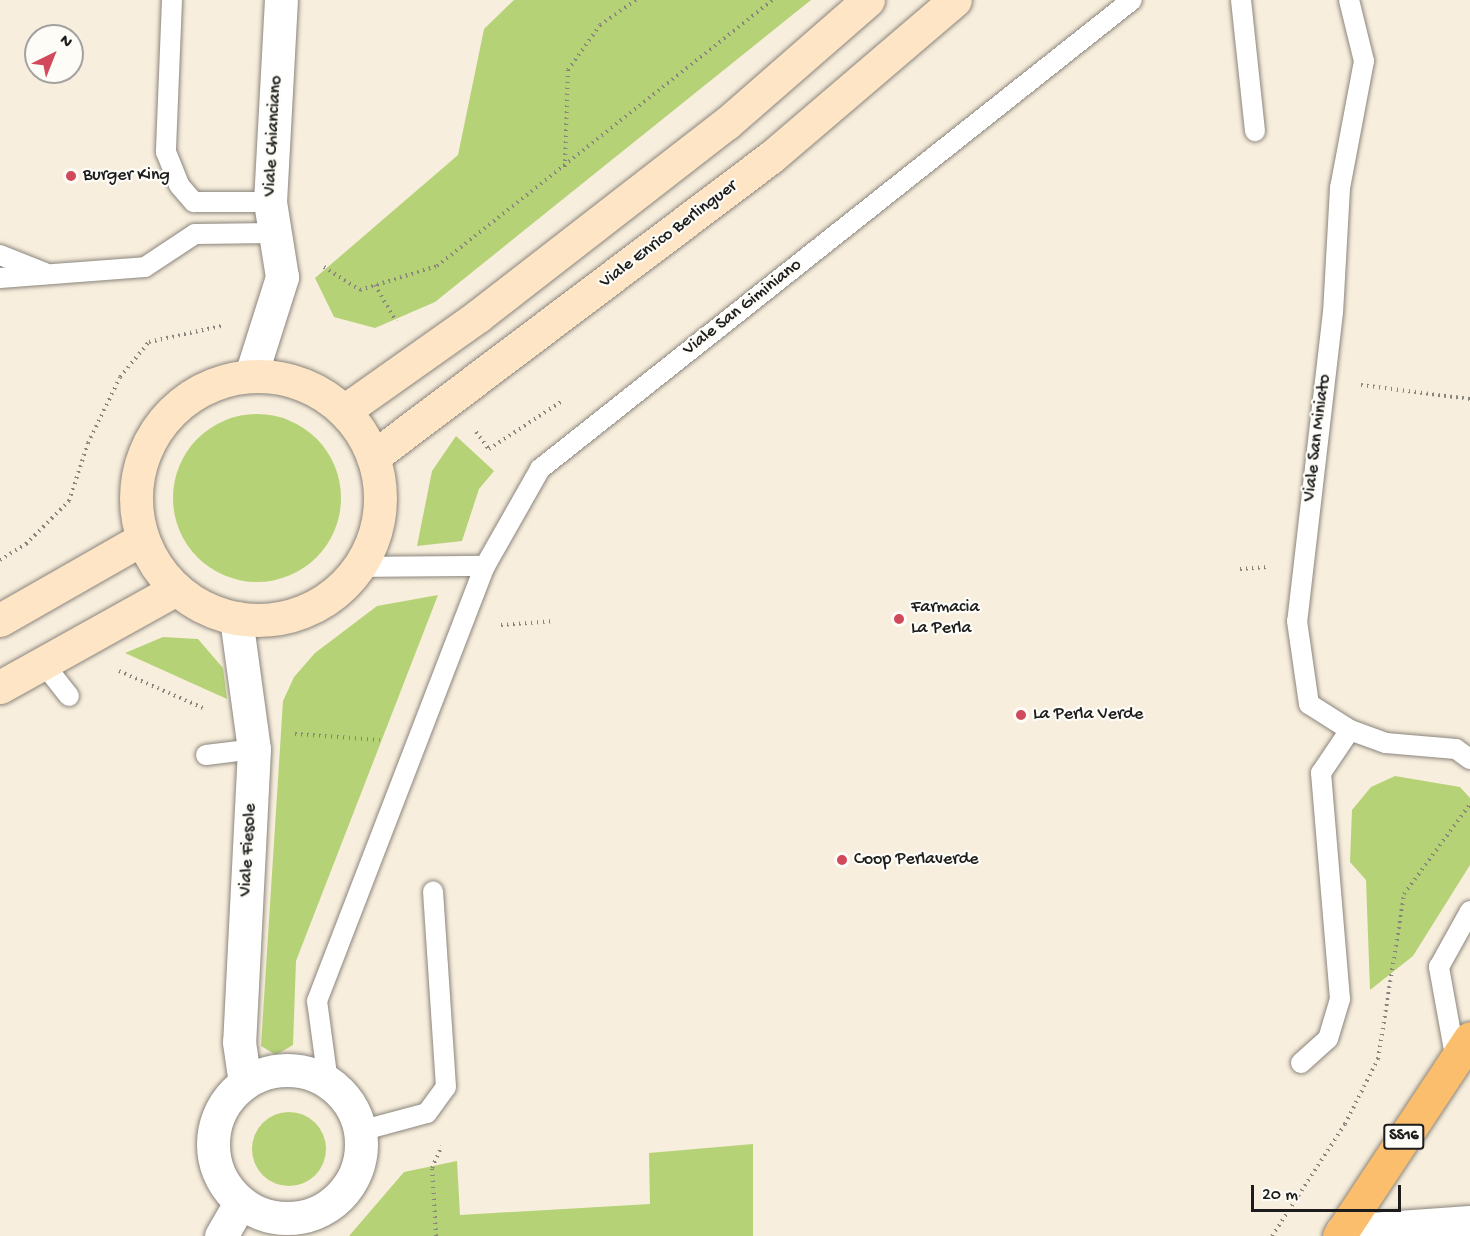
<!DOCTYPE html>
<style>
body{margin:0}
#map{position:relative;width:1470px;height:1236px;overflow:hidden;background:#f8eedd;font-family:"Gochi Hand",sans-serif}
div>[style]{position:absolute}
[style*='--x']{left:calc(var(--x)*1px);top:calc(var(--y)*1px);width:calc(var(--w)*1px);rotate:calc(var(--a)*1deg)}
.green>*{inset:0;background:#b6d277}
.round{border-radius:50%}
.path>*{height:4px;margin-top:-2px;transform-origin:0;background:repeating-linear-gradient(90deg,#8a857c 0 1.5px,transparent 0 6px)}
.roads{filter:drop-shadow(0 0 2px #8a857c) drop-shadow(0 0 2px #8a857c)}
.lane>*{height:20px;margin:-10px;padding:0 10px;transform-origin:10px;border-radius:10px;background:#fff}
.street>*{height:33px;margin:-16.5px;padding:0 16.5px;transform-origin:16.5px;border-radius:16.5px;background:#fff}
.street>.ring{margin:-16.5px;padding:0;box-sizing:content-box;background:none;border:33px solid #fff;border-radius:50%}
.secondary>*{height:33px;margin:-16.5px;padding:0 16.5px;transform-origin:16.5px;border-radius:16.5px;background:#fde5c5}
.secondary>.ring{margin:-16.5px;padding:0;box-sizing:content-box;background:none;border:33px solid #fde5c5;border-radius:50%}
.primary>*{height:33px;margin:-16.5px;padding:0 16.5px;transform-origin:16.5px;border-radius:16.5px;background:#fabe6d}
.dots>*{width:16px;height:16px;translate:-50% -50%;box-sizing:border-box;border:3px solid #fdfcf7;border-radius:50%}
span{translate:-50% -50%;white-space:nowrap;text-align:center;line-height:1.15;-webkit-text-stroke:4.5px #fdfcf7;paint-order:stroke}
.shield-label span{padding:2px 4px;background:#fdfcf7;border:2px solid;border-radius:4px;-webkit-text-stroke-width:0}
.shield-label{font-size:16px;color:#1c1c1c;font-weight:700}
.street-label{font-size:18px;color:#1c1c1c}
.poi-label{font-size:18px;color:#1c1c1c}
.left{translate:0 -50%;text-align:left}
.north{position:absolute;left:24px;top:24px;width:60px;height:60px;box-sizing:border-box;background:#fdfcf7;border:2px solid #a3a29f;border-radius:50%;rotate:43deg;font-size:16px;font-weight:700;line-height:24px;text-align:center;color:#1c1c1c}
.north::after{content:'';display:block;margin:auto;width:21px;height:27px;background:#d1495b;clip-path:polygon(50% 0,100% 100%,50% 72%,0 100%)}
.scale{position:absolute;left:1251px;top:1185px;width:150px;height:27px;box-sizing:border-box;border:3px solid #1c1c1c;border-top:0;padding-left:8px;font-size:18px;line-height:21px;white-space:nowrap;color:#1c1c1c;-webkit-text-stroke:4px #fdfcf7;paint-order:stroke}
</style>
<div id="map">
<div class="green">
<div style="clip-path:polygon(514px 0,811px 0,435px 302px,375px 328px,334px 317px,315px 278px,458px 155px,484px 29px)"></div>
<div class="round" style="left:173px;top:414px;width:168px;height:168px"></div>
<div style="clip-path:polygon(456px 436px,494px 471px,479px 489px,462px 541px,417px 546px,432px 471px)"></div>
<div style="clip-path:polygon(438px 595px,296px 961px,293px 1045px,276px 1055px,261px 1046px,283px 701px,294px 677px,315px 653px,377px 606px)"></div>
<div style="clip-path:polygon(163px 637px,198px 639px,223px 668px,227px 699px,125px 653px)"></div>
<div style="clip-path:polygon(1395px 776px,1460px 787px,1470px 798px,1470px 865px,1413px 956px,1370px 990px,1366px 880px,1350px 862px,1352px 810px,1371px 787px)"></div>
<div class="round" style="left:252px;top:1112px;width:74px;height:74px"></div>
<div style="clip-path:polygon(753px 1144px,753px 1236px,349px 1236px,404px 1172px,457px 1161px,460px 1215px,650px 1204px,649px 1153px)"></div>
</div>
<div class="path">
<div style="--x:565;--y:167;--w:97;--a:-88.2"></div>
<div style="--x:568;--y:70;--w:55;--a:-54.6"></div>
<div style="--x:600;--y:25;--w:44;--a:-34.8"></div>
<div style="--x:324;--y:267;--w:43;--a:32.6"></div>
<div style="--x:360;--y:290;--w:81;--a:-17.3"></div>
<div style="--x:437;--y:266;--w:429;--a:-38.4"></div>
<div style="--x:375;--y:285;--w:42;--a:59.7"></div>
<div style="--x:1361;--y:385;--w:110;--a:7.3"></div>
<div style="--x:476;--y:432;--w:21;--a:53"></div>
<div style="--x:489;--y:449;--w:87;--a:-33.3"></div>
<div style="--x:0;--y:560;--w:31;--a:-32"></div>
<div style="--x:26;--y:544;--w:61;--a:-45"></div>
<div style="--x:69;--y:501;--w:61;--a:-71.9"></div>
<div style="--x:88;--y:443;--w:73;--a:-64.1"></div>
<div style="--x:120;--y:377;--w:45;--a:-50.4"></div>
<div style="--x:149;--y:342;--w:74;--a:-12.5"></div>
<div style="--x:1240;--y:569;--w:27;--a:-4"></div>
<div style="--x:501;--y:625;--w:53;--a:-4.3"></div>
<div style="--x:119;--y:671;--w:94;--a:23.8"></div>
<div style="--x:295;--y:734;--w:85;--a:4"></div>
<div style="--x:436;--y:1236;--w:68;--a:-93.4"></div>
<div style="--x:432;--y:1168;--w:24;--a:-66"></div>
<div style="--x:1272;--y:1236;--w:134;--a:-56.9"></div>
<div style="--x:1345;--y:1124;--w:73;--a:-63.1"></div>
<div style="--x:1378;--y:1059;--w:167;--a:-81"></div>
<div style="--x:1404;--y:894;--w:112;--a:-53.7"></div>
</div>
<div class="roads">
<div class="lane">
<div style="--x:172;--y:0;--w:152;--a:92.3"></div>
<div style="--x:166;--y:152;--w:35;--a:68"></div>
<div style="--x:179;--y:185;--w:23;--a:49"></div>
<div style="--x:194;--y:202;--w:76;--a:0"></div>
<div style="--x:1241;--y:0;--w:132;--a:83.9"></div>
<div style="--x:1349;--y:0;--w:63;--a:76.2"></div>
<div style="--x:1364;--y:61;--w:129;--a:100.7"></div>
<div style="--x:1340;--y:188;--w:124;--a:93.2"></div>
<div style="--x:1333;--y:312;--w:311;--a:96.6"></div>
<div style="--x:1297;--y:621;--w:84;--a:81.8"></div>
<div style="--x:1309;--y:704;--w:49;--a:32.4"></div>
<div style="--x:1350;--y:730;--w:38;--a:20"></div>
<div style="--x:1386;--y:743;--w:70;--a:4.9"></div>
<div style="--x:1456;--y:749;--w:17;--a:36"></div>
<div style="--x:0;--y:255;--w:48;--a:21.8"></div>
<div style="--x:0;--y:278;--w:145;--a:-4.3"></div>
<div style="--x:145;--y:267;--w:60;--a:-33.4"></div>
<div style="--x:195;--y:234;--w:80;--a:-0.7"></div>
<div style="--x:359;--y:567;--w:126;--a:-0.5"></div>
<div style="--x:485;--y:566;--w:112;--a:-60.4"></div>
<div style="--x:540;--y:469;--w:755;--a:-38.39"></div>
<div style="--x:43;--y:663;--w:42;--a:51.8"></div>
<div style="--x:206;--y:755;--w:48;--a:-7.1"></div>
<div style="--x:1456;--y:1061;--w:96;--a:-100.3"></div>
<div style="--x:1439;--y:967;--w:64;--a:-61"></div>
<div style="--x:1301;--y:1063;--w:36;--a:-42"></div>
<div style="--x:1328;--y:1039;--w:42;--a:-73.3"></div>
<div style="--x:1340;--y:999;--w:227;--a:-94.8"></div>
<div style="--x:1321;--y:773;--w:52;--a:-56"></div>
<div style="--x:328;--y:1082;--w:82;--a:-97.7"></div>
<div style="--x:317;--y:1001;--w:466;--a:-68.9"></div>
<div style="--x:360;--y:1131;--w:69;--a:-15"></div>
<div style="--x:427;--y:1113;--w:32;--a:-54"></div>
<div style="--x:446;--y:1087;--w:196;--a:-93.8"></div>
</div>
<div class="street">
<div style="--x:251;--y:375;--w:103;--a:-72.4"></div>
<div style="--x:282;--y:277;--w:76;--a:-99.1"></div>
<div style="--x:270;--y:202;--w:202;--a:-86.9"></div>
<div style="--x:236;--y:618;--w:132;--a:82.2"></div>
<div style="--x:254;--y:749;--w:293;--a:92.9"></div>
<div style="--x:239;--y:1042;--w:41;--a:81.7"></div>
<div class="ring" style="left:213px;top:1070px;width:115px;height:115px"></div>
<div style="--x:1342;--y:1231;--w:128;--a:-4"></div>
<div style="--x:221;--y:1236;--w:38;--a:-60"></div>
</div>
<div class="secondary">
<div class="ring" style="left:136px;top:376px;width:211px;height:211px"></div>
<div style="--x:344;--y:411;--w:164;--a:-35.3"></div>
<div style="--x:478;--y:316;--w:315;--a:-37.8"></div>
<div style="--x:727;--y:123;--w:187;--a:-41.1"></div>
<div style="--x:373;--y:457;--w:497;--a:-37"></div>
<div style="--x:770;--y:158;--w:243;--a:-40.5"></div>
<div style="--x:0;--y:620;--w:163;--a:-29.7"></div>
<div style="--x:0;--y:687;--w:201;--a:-29.1"></div>
</div>
<div class="primary">
<div style="--x:1339;--y:1236;--w:237;--a:-56.5"></div>
</div>
</div>
<div class="dots">
<div style="left:71px;top:176px;background:#d1495b"></div>
<div style="left:899px;top:619px;background:#d1495b"></div>
<div style="left:1021px;top:715px;background:#d1495b"></div>
<div style="left:842px;top:860px;background:#d1495b"></div>
</div>
<div class="shield-label">
<span style="left:1404px;top:1137px">SS16</span>
</div>
<div class="street-label">
<span style="left:274px;top:136px;rotate:-87deg">Viale Chianciano</span>
<span style="left:669px;top:235px;rotate:-37deg">Viale Enrico Berlinguer</span>
<span style="left:743px;top:308px;rotate:-38deg">Viale San Giminiano</span>
<span style="left:1318px;top:438px;rotate:-83deg">Viale San Miniato</span>
<span style="left:249px;top:850px;rotate:-87deg">Viale Fiesole</span>
</div>
<div class="poi-label">
<span class="left" style="left:83px;top:176px">Burger King</span>
<span class="left" style="left:911px;top:619px">Farmacia<br>La Perla</span>
<span class="left" style="left:1033px;top:715px">La Perla Verde</span>
<span class="left" style="left:854px;top:860px">Coop Perlaverde</span>
</div>
<div class="north">N</div>
<div class="scale">20 m</div>
</div>
